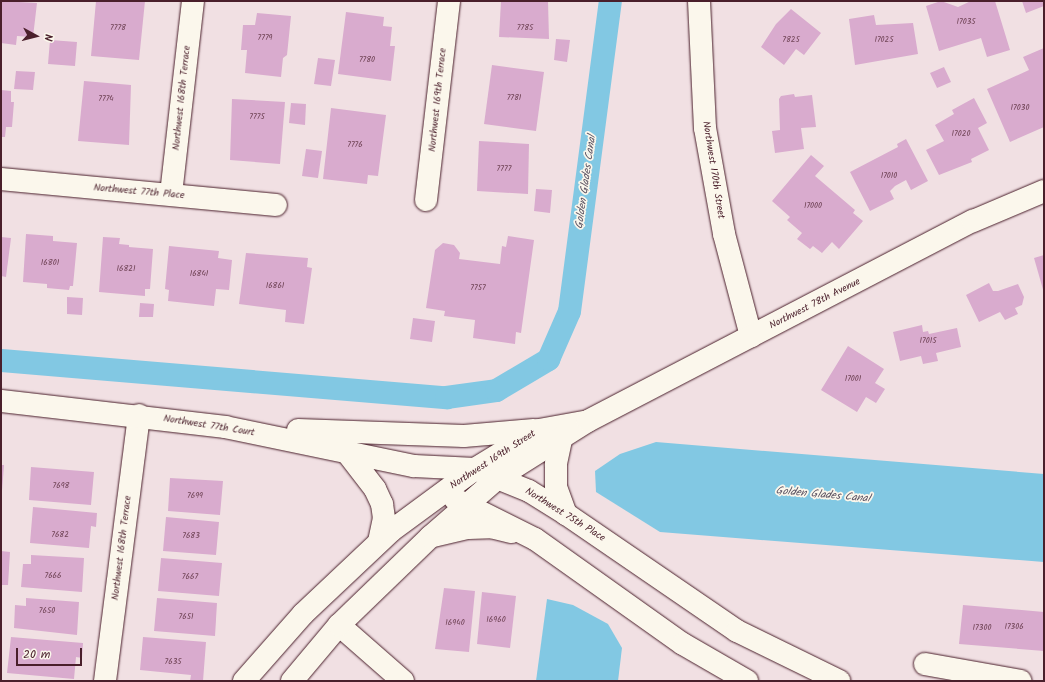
<!DOCTYPE html>
<style>
body{margin:0}
#map{position:relative;width:1045px;height:682px;overflow:hidden;background:#f1e0e3;font-family:Kalam,sans-serif}
div>[style]{position:absolute}
[style*='--x']{left:calc(var(--x)*1px);top:calc(var(--y)*1px);width:calc(var(--w)*1px);rotate:calc(var(--a)*1deg)}
.water>*{inset:0;background:#82c8e3}
.canal>*{height:23px;margin:-11.5px;padding:0 11.5px;transform-origin:11.5px;border-radius:11.5px;background:#82c8e3}
.building>*{inset:0;background:#d9abce}
.roads{filter:drop-shadow(0 0 1px #4a1f2b) drop-shadow(0 0 1px #4a1f2b)}
.minor>*{height:22px;margin:-11px;padding:0 11px;transform-origin:11px;border-radius:11px;background:#fbf7ec}
.tertiary>*{height:22px;margin:-11px;padding:0 11px;transform-origin:11px;border-radius:11px;background:#fbf7ec}
span{translate:-50% -50%;white-space:nowrap;text-align:center;line-height:1.15;-webkit-text-stroke:3.5px #fbf7ec;paint-order:stroke}
.number-label{font-size:8px;color:#6e4254}
.number-label span{-webkit-text-stroke-width:0}
.street-label{font-size:10px;color:#4a1f2b}
.water-label{font-size:11px;color:#5b5262;font-style:italic}
.frame{position:absolute;inset:0;border:2px solid #4a1f2b;pointer-events:none}
.north{position:absolute;left:16px;top:16px;width:40px;height:40px;-webkit-text-stroke:3px #fbf7ec;paint-order:stroke;rotate:97deg;font-size:11px;font-weight:700;line-height:16px;text-align:center;color:#4a1f2b}
.north::after{content:'';display:block;margin:auto;width:14px;height:18px;background:#4a1f2b;clip-path:polygon(50% 0,100% 100%,50% 72%,0 100%)}
.scale{position:absolute;left:16px;top:648px;width:66px;height:18px;box-sizing:border-box;border:2px solid #4a1f2b;border-top:0;padding-left:5px;font-size:12px;line-height:14px;white-space:nowrap;color:#4a1f2b;-webkit-text-stroke:3px #fbf7ec;paint-order:stroke}
</style>
<div id="map">
<div class="water">
<div style="clip-path:polygon(656px 442px,1044px 474px,1044px 562px,660px 532px,596px 492px,595px 471px,620px 454px)"></div>
<div style="clip-path:polygon(547px 599px,573px 605px,608px 624px,622px 648px,618px 681px,536px 681px)"></div>
</div>
<div class="canal">
<div style="--x:1;--y:360;--w:447;--a:4.8"></div>
<div style="--x:446;--y:397;--w:50;--a:-8"></div>
<div style="--x:496;--y:390;--w:61;--a:-30.8"></div>
<div style="--x:548;--y:359;--w:52;--a:-66.4"></div>
<div style="--x:569;--y:311;--w:313;--a:-82.5"></div>
</div>
<div class="building">
<div style="clip-path:polygon(1px 1px,37px 3px,33px 37px,17px 36px,16px 45px,1px 43px)"></div>
<div style="clip-path:polygon(96px 1px,145px 1px,139px 60px,91px 56px)"></div>
<div style="clip-path:polygon(501px 1px,548px 1px,549px 39px,499px 37px)"></div>
<div style="clip-path:polygon(941px 1px,958px 7px,971px 1px,995px 1px,1010px 50px,987px 57px,981px 38px,939px 51px,926px 6px)"></div>
<div style="clip-path:polygon(1022px 1px,1044px 1px,1044px 6px,1026px 13px)"></div>
<div style="clip-path:polygon(791px 9px,821px 33px,804px 55px,796px 49px,784px 65px,761px 47px,776px 24px)"></div>
<div style="clip-path:polygon(346px 12px,384px 17px,383px 26px,392px 27px,390px 46px,395px 46px,391px 81px,338px 74px)"></div>
<div style="clip-path:polygon(257px 13px,291px 16px,287px 55px,283px 58px,281px 77px,245px 73px,247px 50px,241px 50px,243px 25px,255px 25px)"></div>
<div style="clip-path:polygon(874px 15px,876px 25px,913px 23px,918px 54px,855px 65px,849px 19px)"></div>
<div style="clip-path:polygon(556px 39px,570px 40px,567px 62px,554px 60px)"></div>
<div style="clip-path:polygon(50px 40px,77px 42px,75px 66px,48px 64px)"></div>
<div style="clip-path:polygon(1044px 48px,1044px 127px,1010px 142px,987px 89px,1029px 70px,1023px 57px)"></div>
<div style="clip-path:polygon(318px 58px,335px 60px,331px 86px,314px 84px)"></div>
<div style="clip-path:polygon(492px 65px,544px 72px,536px 131px,484px 124px)"></div>
<div style="clip-path:polygon(944px 67px,951px 82px,937px 88px,930px 73px)"></div>
<div style="clip-path:polygon(16px 71px,35px 72px,33px 90px,14px 89px)"></div>
<div style="clip-path:polygon(84px 81px,131px 85px,129px 145px,78px 141px)"></div>
<div style="clip-path:polygon(1px 90px,11px 91px,11px 102px,14px 102px,12px 127px,6px 127px,5px 137px,1px 137px)"></div>
<div style="clip-path:polygon(794px 94px,795px 97px,812px 95px,816px 127px,801px 128px,804px 149px,775px 153px,772px 131px,780px 130px,779px 99px,781px 96px)"></div>
<div style="clip-path:polygon(974px 98px,987px 123px,978px 128px,989px 150px,971px 159px,972px 162px,939px 175px,926px 150px,944px 141px,935px 125px,954px 114px,952px 110px)"></div>
<div style="clip-path:polygon(232px 99px,285px 102px,280px 164px,230px 160px)"></div>
<div style="clip-path:polygon(291px 103px,306px 104px,305px 125px,289px 123px)"></div>
<div style="clip-path:polygon(331px 108px,386px 115px,378px 176px,368px 175px,367px 184px,323px 179px)"></div>
<div style="clip-path:polygon(906px 139px,928px 181px,911px 190px,906px 180px,895px 186px,890px 191px,894px 199px,870px 211px,850px 172px,898px 147px,897px 144px)"></div>
<div style="clip-path:polygon(479px 141px,529px 144px,528px 194px,477px 191px)"></div>
<div style="clip-path:polygon(306px 149px,322px 151px,318px 178px,302px 176px)"></div>
<div style="clip-path:polygon(811px 155px,824px 166px,815px 176px,855px 210px,853px 213px,863px 221px,839px 249px,832px 242px,822px 253px,813px 246px,810px 249px,797px 239px,802px 233px,787px 220px,790px 217px,772px 201px)"></div>
<div style="clip-path:polygon(536px 189px,552px 190px,550px 213px,534px 211px)"></div>
<div style="clip-path:polygon(26px 234px,53px 236px,53px 241px,77px 243px,73px 286px,70px 286px,69px 290px,47px 288px,47px 284px,23px 282px)"></div>
<div style="clip-path:polygon(508px 236px,534px 240px,521px 333px,516px 332px,515px 344px,473px 338px,475px 320px,444px 316px,445px 311px,426px 308px,435px 250px,443px 243px,454px 245px,460px 253px,459px 259px,500px 264px,502px 246px,506px 247px)"></div>
<div style="clip-path:polygon(1px 237px,11px 238px,6px 277px,1px 276px)"></div>
<div style="clip-path:polygon(103px 237px,120px 238px,119px 244px,129px 245px,129px 247px,153px 249px,150px 289px,145px 289px,145px 296px,99px 292px)"></div>
<div style="clip-path:polygon(169px 246px,219px 251px,218px 258px,232px 260px,229px 290px,216px 289px,214px 306px,168px 301px,169px 290px,165px 289px)"></div>
<div style="clip-path:polygon(246px 253px,308px 258px,307px 267px,312px 268px,304px 324px,285px 322px,286px 310px,239px 304px)"></div>
<div style="clip-path:polygon(1044px 255px,1044px 293px,1034px 258px)"></div>
<div style="clip-path:polygon(989px 283px,993px 291px,998px 291px,1018px 284px,1024px 297px,1022px 305px,1015px 308px,1018px 314px,1005px 320px,1000px 312px,979px 322px,966px 295px)"></div>
<div style="clip-path:polygon(67px 297px,83px 298px,82px 315px,67px 314px)"></div>
<div style="clip-path:polygon(140px 303px,154px 304px,153px 317px,139px 317px)"></div>
<div style="clip-path:polygon(413px 318px,435px 321px,432px 342px,410px 339px)"></div>
<div style="clip-path:polygon(922px 325px,923px 332px,928px 331px,929px 334px,957px 328px,961px 347px,936px 353px,938px 361px,923px 364px,921px 356px,900px 361px,893px 332px)"></div>
<div style="clip-path:polygon(848px 346px,884px 369px,875px 383px,885px 389px,876px 403px,866px 397px,857px 412px,821px 390px)"></div>
<div style="clip-path:polygon(1px 465px,4px 465px,2px 491px,1px 491px)"></div>
<div style="clip-path:polygon(31px 467px,94px 472px,91px 505px,29px 500px)"></div>
<div style="clip-path:polygon(170px 478px,223px 481px,220px 515px,168px 511px)"></div>
<div style="clip-path:polygon(33px 507px,97px 513px,96px 527px,91px 526px,89px 548px,30px 543px)"></div>
<div style="clip-path:polygon(166px 517px,219px 522px,216px 555px,163px 551px)"></div>
<div style="clip-path:polygon(1px 551px,10px 552px,8px 585px,1px 585px)"></div>
<div style="clip-path:polygon(31px 555px,84px 558px,82px 592px,21px 587px,23px 564px,31px 564px)"></div>
<div style="clip-path:polygon(161px 558px,222px 563px,219px 596px,158px 591px)"></div>
<div style="clip-path:polygon(444px 588px,475px 591px,469px 652px,435px 649px)"></div>
<div style="clip-path:polygon(482px 592px,516px 596px,510px 648px,477px 644px)"></div>
<div style="clip-path:polygon(26px 598px,79px 602px,77px 635px,14px 628px,15px 605px,26px 606px)"></div>
<div style="clip-path:polygon(157px 598px,217px 603px,215px 636px,154px 631px)"></div>
<div style="clip-path:polygon(963px 605px,1044px 612px,1044px 651px,959px 644px)"></div>
<div style="clip-path:polygon(11px 637px,83px 643px,82px 658px,76px 657px,74px 679px,7px 673px)"></div>
<div style="clip-path:polygon(143px 637px,206px 642px,203px 681px,190px 681px,191px 675px,140px 670px)"></div>
</div>
<div class="roads">
<div class="minor">
<div style="--x:1;--y:179;--w:276;--a:5.4"></div>
<div style="--x:171;--y:194;--w:194;--a:-83.5"></div>
<div style="--x:426;--y:200;--w:200;--a:-83.4"></div>
<div style="--x:339;--y:625;--w:85;--a:41.2"></div>
<div style="--x:925;--y:664;--w:97;--a:10.1"></div>
<div style="--x:105;--y:681;--w:268;--a:-82.7"></div>
</div>
<div class="tertiary">
<div style="--x:699;--y:1;--w:127;--a:87.3"></div>
<div style="--x:705;--y:128;--w:108;--a:79.8"></div>
<div style="--x:724;--y:234;--w:106;--a:75.2"></div>
<div style="--x:1;--y:401;--w:226;--a:6.6"></div>
<div style="--x:225;--y:427;--w:193;--a:11.7"></div>
<div style="--x:414;--y:466;--w:61;--a:2.8"></div>
<div style="--x:475;--y:469;--w:58;--a:22.2"></div>
<div style="--x:529;--y:491;--w:44;--a:31.9"></div>
<div style="--x:566;--y:514;--w:207;--a:34.4"></div>
<div style="--x:737;--y:631;--w:114;--a:26.1"></div>
<div style="--x:298;--y:430;--w:166;--a:2.1"></div>
<div style="--x:464;--y:436;--w:70;--a:-4.9"></div>
<div style="--x:561;--y:440;--w:25;--a:102"></div>
<div style="--x:556;--y:464;--w:23;--a:90"></div>
<div style="--x:556;--y:487;--w:29;--a:70"></div>
<div style="--x:345;--y:450;--w:49;--a:52.4"></div>
<div style="--x:375;--y:489;--w:17;--a:65"></div>
<div style="--x:382;--y:504;--w:14;--a:82"></div>
<div style="--x:384;--y:518;--w:24;--a:102"></div>
<div style="--x:455;--y:499;--w:89;--a:26.6"></div>
<div style="--x:535;--y:539;--w:181;--a:35.4"></div>
<div style="--x:683;--y:644;--w:74;--a:30"></div>
<div style="--x:433;--y:536;--w:36;--a:-13"></div>
<div style="--x:468;--y:528;--w:23;--a:-2"></div>
<div style="--x:491;--y:527;--w:21;--a:14"></div>
<div style="--x:244;--y:681;--w:89;--a:-48.6"></div>
<div style="--x:303;--y:614;--w:121;--a:-43.3"></div>
<div style="--x:391;--y:531;--w:104;--a:-36.4"></div>
<div style="--x:475;--y:469;--w:75;--a:-31.4"></div>
<div style="--x:539;--y:430;--w:45;--a:-10.3"></div>
<div style="--x:292;--y:681;--w:73;--a:-50"></div>
<div style="--x:339;--y:625;--w:127;--a:-44"></div>
<div style="--x:430;--y:537;--w:91;--a:-41"></div>
<div style="--x:499;--y:477;--w:105;--a:-32.2"></div>
<div style="--x:588;--y:421;--w:434;--a:-27.5"></div>
<div style="--x:973;--y:221;--w:77;--a:-22.9"></div>
</div>
</div>
<div class="number-label">
<span style="left:966px;top:22px">17035</span>
<span style="left:118px;top:28px">7778</span>
<span style="left:525px;top:28px">7785</span>
<span style="left:265px;top:38px">7779</span>
<span style="left:791px;top:40px">7825</span>
<span style="left:884px;top:40px">17025</span>
<span style="left:367px;top:60px">7780</span>
<span style="left:514px;top:98px">7781</span>
<span style="left:106px;top:99px">7774</span>
<span style="left:1020px;top:108px">17030</span>
<span style="left:257px;top:117px">7775</span>
<span style="left:961px;top:134px">17020</span>
<span style="left:355px;top:145px">7776</span>
<span style="left:504px;top:169px">7777</span>
<span style="left:889px;top:176px">17010</span>
<span style="left:813px;top:206px">17000</span>
<span style="left:50px;top:263px">16801</span>
<span style="left:126px;top:269px">16821</span>
<span style="left:199px;top:274px">16841</span>
<span style="left:275px;top:286px">16861</span>
<span style="left:478px;top:288px">7757</span>
<span style="left:928px;top:341px">17015</span>
<span style="left:853px;top:379px">17001</span>
<span style="left:61px;top:486px">7698</span>
<span style="left:195px;top:496px">7699</span>
<span style="left:60px;top:535px">7682</span>
<span style="left:191px;top:536px">7683</span>
<span style="left:53px;top:576px">7666</span>
<span style="left:190px;top:577px">7667</span>
<span style="left:47px;top:611px">7650</span>
<span style="left:186px;top:617px">7651</span>
<span style="left:496px;top:620px">16960</span>
<span style="left:455px;top:623px">16940</span>
<span style="left:1014px;top:627px">17306</span>
<span style="left:982px;top:628px">17300</span>
<span style="left:173px;top:662px">7635</span>
</div>
<div class="street-label">
<span style="left:182px;top:98px;rotate:-84deg">Northwest 168th Terrace</span>
<span style="left:438px;top:100px;rotate:-84deg">Northwest 169th Terrace</span>
<span style="left:713px;top:170px;rotate:81deg">Northwest 170th Street</span>
<span style="left:139px;top:192px;rotate:5deg">Northwest 77th Place</span>
<span style="left:815px;top:304px;rotate:-27deg">Northwest 78th Avenue</span>
<span style="left:209px;top:426px;rotate:9deg">Northwest 77th Court</span>
<span style="left:493px;top:460px;rotate:-33deg">Northwest 169th Street</span>
<span style="left:565px;top:515px;rotate:32deg">Northwest 75th Place</span>
<span style="left:122px;top:548px;rotate:-83deg">Northwest 168th Terrace</span>
</div>
<div class="water-label">
<span style="left:586px;top:182px;rotate:-82deg">Golden Glades Canal</span>
<span style="left:823px;top:495px;rotate:5deg">Golden Glades Canal</span>
</div>
<div class="frame"></div>
<div class="north">N</div>
<div class="scale">20 m</div>
</div>
